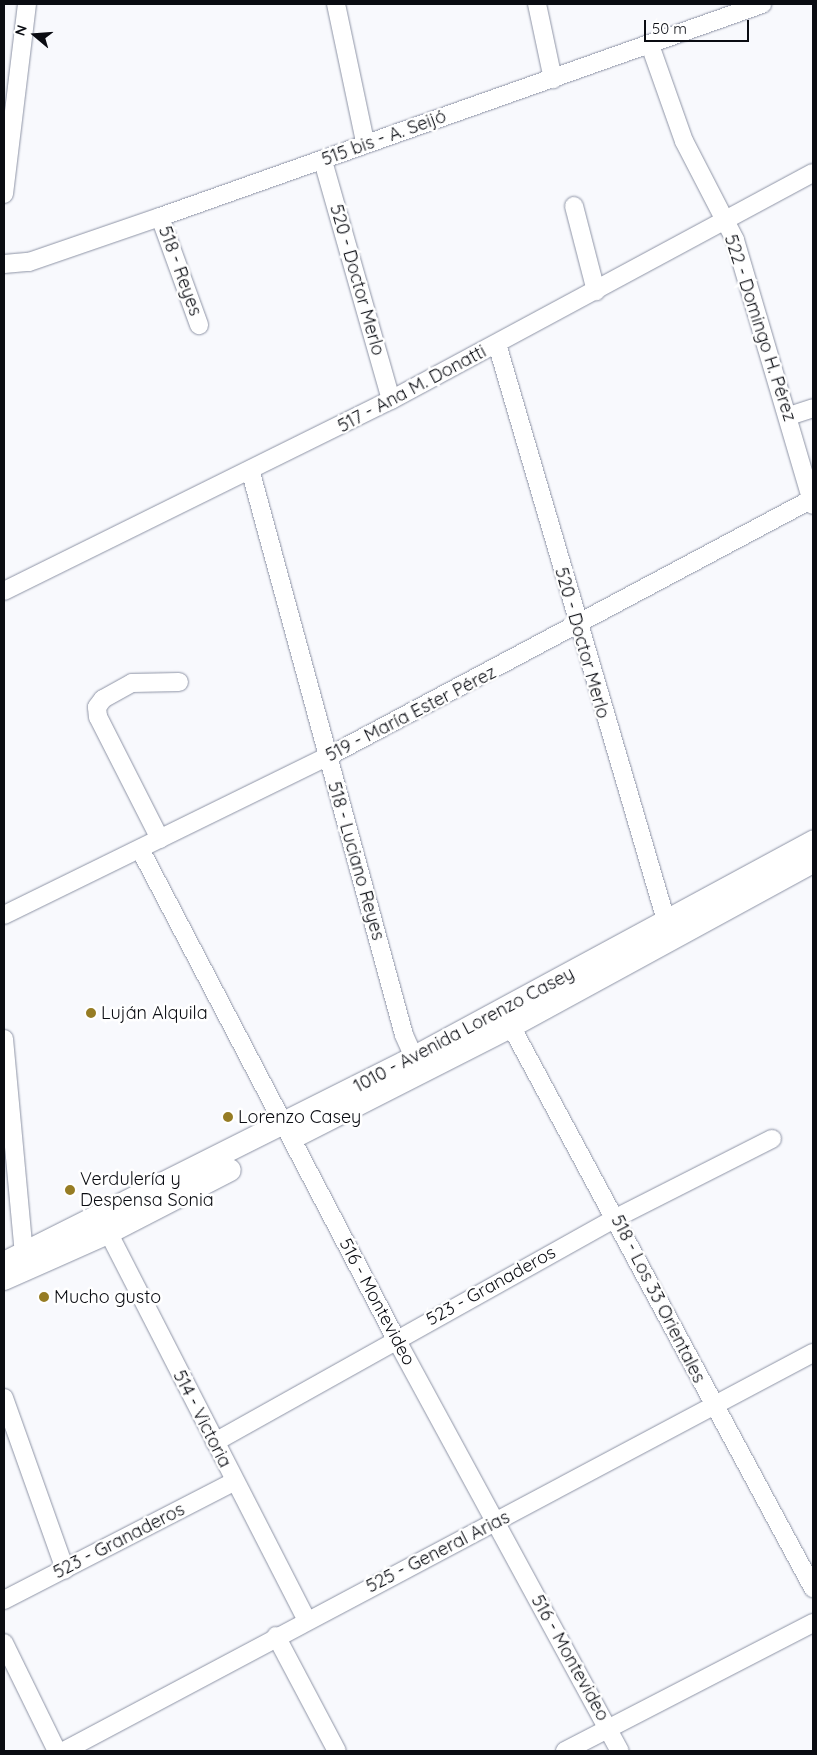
<!DOCTYPE html>
<meta charset="utf-8">
<style>
body{margin:0}
#map{position:relative;width:817px;height:1755px;overflow:hidden;background:#f8f9fd;font-family:Quicksand,sans-serif}
div>[style]{position:absolute}
[style*='--x']{left:calc(var(--x)*1px);top:calc(var(--y)*1px);width:calc(var(--w)*1px);rotate:calc(var(--a)*1deg)}
.roads{filter:drop-shadow(0 0 1px #8e94a6) drop-shadow(0 0 1px #8e94a6)}
.minor>*{height:18px;margin:-9px;padding:0 9px;transform-origin:9px;border-radius:9px;background:#fff}
.major>*{height:22px;margin:-11px;padding:0 11px;transform-origin:11px;border-radius:11px;background:#fff}
.dots>*{width:14px;height:14px;translate:-50% -50%;box-sizing:border-box;border:2px solid #fff;border-radius:50%}
span{translate:-50% -50%;white-space:nowrap;text-align:center;line-height:1.15;-webkit-text-stroke:5px #fff;paint-order:stroke}
.street-label{font-size:18px;color:#0a0c12}
.poi-label{font-size:18px;color:#0a0c12}
.left{translate:0 -50%;text-align:left}
.frame{position:absolute;inset:0;border:5px solid #0a0c12;pointer-events:none}
.north{position:absolute;left:10px;top:10px;width:50px;height:50px;-webkit-text-stroke:4px #fff;paint-order:stroke;rotate:288deg;font-size:14px;font-weight:700;line-height:20px;text-align:center;color:#0a0c12}
.north::after{content:'';display:block;margin:auto;width:18px;height:22px;background:#0a0c12;clip-path:polygon(50% 0,100% 100%,50% 72%,0 100%)}
.scale{position:absolute;left:644px;top:20px;width:105px;height:22px;box-sizing:border-box;border:2px solid #0a0c12;border-top:0;padding-left:6px;font-size:15px;line-height:18px;white-space:nowrap;color:#0a0c12;-webkit-text-stroke:4px #fff;paint-order:stroke}
</style>
<div id="map">
<div class="roads">
<div class="minor">
<div style="--x:336;--y:4;--w:141;--a:78.1"></div>
<div style="--x:537;--y:4;--w:77;--a:78"></div>
<div style="--x:650;--y:45;--w:102;--a:70.5"></div>
<div style="--x:684;--y:141;--w:111;--a:62.7"></div>
<div style="--x:735;--y:240;--w:276;--a:73.6"></div>
<div style="--x:323;--y:161;--w:248;--a:74.1"></div>
<div style="--x:4;--y:194;--w:191;--a:-83.1"></div>
<div style="--x:574;--y:206;--w:88;--a:75.5"></div>
<div style="--x:160;--y:217;--w:115;--a:70.1"></div>
<div style="--x:4;--y:264;--w:25;--a:-5"></div>
<div style="--x:29;--y:262;--w:139;--a:-19"></div>
<div style="--x:160;--y:217;--w:639;--a:-19.48"></div>
<div style="--x:497;--y:344;--w:615;--a:73.66"></div>
<div style="--x:789;--y:416;--w:25;--a:-18"></div>
<div style="--x:251;--y:473;--w:582;--a:74.77"></div>
<div style="--x:404;--y:1035;--w:36;--a:66"></div>
<div style="--x:4;--y:591;--w:432;--a:-26.3"></div>
<div style="--x:391;--y:400;--w:479;--a:-28.3"></div>
<div style="--x:160;--y:839;--w:137;--a:-116.9"></div>
<div style="--x:98;--y:717;--w:10;--a:-96"></div>
<div style="--x:97;--y:707;--w:10;--a:-53"></div>
<div style="--x:103;--y:699;--w:33;--a:-29"></div>
<div style="--x:132;--y:683;--w:47;--a:-1.2"></div>
<div style="--x:140;--y:849;--w:553;--a:62.42"></div>
<div style="--x:396;--y:1339;--w:469;--a:61.5"></div>
<div style="--x:4;--y:915;--w:360;--a:-26.1"></div>
<div style="--x:327;--y:757;--w:549;--a:-28.01"></div>
<div style="--x:505;--y:1015;--w:651;--a:61.74"></div>
<div style="--x:4;--y:1039;--w:215;--a:84.7"></div>
<div style="--x:24;--y:1253;--w:12;--a:59"></div>
<div style="--x:103;--y:1222;--w:447;--a:62.9"></div>
<div style="--x:4;--y:1398;--w:182;--a:70.4"></div>
<div style="--x:215;--y:1442;--w:459;--a:-29.2"></div>
<div style="--x:616;--y:1218;--w:175;--a:-26.9"></div>
<div style="--x:4;--y:1600;--w:259;--a:-27.2"></div>
<div style="--x:276;--y:1636;--w:130;--a:62.1"></div>
<div style="--x:4;--y:1643;--w:120;--a:63.9"></div>
<div style="--x:64;--y:1751;--w:848;--a:-27.99"></div>
<div style="--x:565;--y:1751;--w:279;--a:-27.3"></div>
</div>
<div class="major">
<div style="--x:294;--y:1137;--w:242;--a:-27"></div>
<div style="--x:510;--y:1027;--w:345;--a:-28.6"></div>
<div style="--x:4;--y:1263;--w:457;--a:-26.6"></div>
<div style="--x:413;--y:1058;--w:455;--a:-28.4"></div>
<div style="--x:4;--y:1279;--w:114;--a:-23.9"></div>
<div style="--x:108;--y:1233;--w:137;--a:-27.3"></div>
</div>
</div>
<div class="dots">
<div style="left:91px;top:1013px;background:#967c24"></div>
<div style="left:228px;top:1117px;background:#967c24"></div>
<div style="left:70px;top:1190px;background:#967c24"></div>
<div style="left:44px;top:1297px;background:#967c24"></div>
</div>
<div class="street-label">
<span style="left:384px;top:138px;rotate:-20deg">515 bis - A. Seijó</span>
<span style="left:180px;top:271px;rotate:70deg">518 - Reyes</span>
<span style="left:357px;top:280px;rotate:74deg">520 - Doctor Merlo</span>
<span style="left:760px;top:328px;rotate:72deg">522 - Domingo H. Pérez</span>
<span style="left:412px;top:389px;rotate:-28deg">517 - Ana M. Donatti</span>
<span style="left:582px;top:643px;rotate:74deg">520 - Doctor Merlo</span>
<span style="left:411px;top:714px;rotate:-27deg">519 - María Ester Pérez</span>
<span style="left:356px;top:861px;rotate:74deg">518 - Luciano Reyes</span>
<span style="left:464px;top:1030px;rotate:-28deg">1010 - Avenida Lorenzo Casey</span>
<span style="left:491px;top:1286px;rotate:-29deg">523 - Granaderos</span>
<span style="left:658px;top:1299px;rotate:63deg">518 - Los 33 Orientales</span>
<span style="left:377px;top:1302px;rotate:62deg">516 - Montevideo</span>
<span style="left:202px;top:1419px;rotate:63deg">514 - Victoria</span>
<span style="left:119px;top:1541px;rotate:-27deg">523 - Granaderos</span>
<span style="left:438px;top:1552px;rotate:-27deg">525 - General Arias</span>
<span style="left:570px;top:1658px;rotate:61deg">516 - Montevideo</span>
</div>
<div class="poi-label">
<span class="left" style="left:101px;top:1013px">Luján Alquila</span>
<span class="left" style="left:238px;top:1117px">Lorenzo Casey</span>
<span class="left" style="left:80px;top:1190px">Verdulería y<br>Despensa Sonia</span>
<span class="left" style="left:54px;top:1297px">Mucho gusto</span>
</div>
<div class="frame"></div>
<div class="north">N</div>
<div class="scale">50 m</div>
</div>
